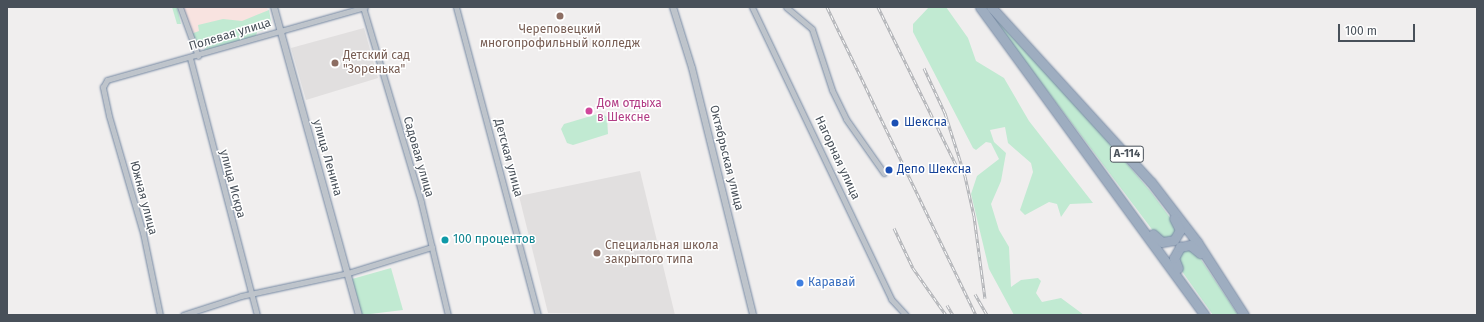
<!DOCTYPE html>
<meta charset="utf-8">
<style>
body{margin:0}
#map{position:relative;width:1484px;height:322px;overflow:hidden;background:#f0eeee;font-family:"Fira Sans",sans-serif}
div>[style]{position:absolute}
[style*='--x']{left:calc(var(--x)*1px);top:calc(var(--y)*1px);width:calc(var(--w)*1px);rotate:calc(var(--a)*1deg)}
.education>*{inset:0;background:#e1dfdf}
.medical>*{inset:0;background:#f8e3e0}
.green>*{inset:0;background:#c1ead2}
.roads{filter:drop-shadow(0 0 1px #7689a3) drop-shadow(0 0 1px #7689a3)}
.minor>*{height:5px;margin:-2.5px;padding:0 2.5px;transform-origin:2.5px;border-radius:2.5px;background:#bec4cb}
.tertiary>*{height:6px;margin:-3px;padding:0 3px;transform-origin:3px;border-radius:3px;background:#bec4cb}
.trunk>*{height:9px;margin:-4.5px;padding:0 4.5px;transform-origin:4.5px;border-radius:4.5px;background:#9eadc0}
.rail>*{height:3px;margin-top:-1.5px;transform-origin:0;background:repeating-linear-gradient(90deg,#fff 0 4.5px,#b1b3b7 0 9px);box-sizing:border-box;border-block:1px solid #b1b3b7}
.dots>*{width:11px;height:11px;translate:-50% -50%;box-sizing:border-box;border:2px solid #fff;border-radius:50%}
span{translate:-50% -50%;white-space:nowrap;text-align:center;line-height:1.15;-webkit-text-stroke:3px #fff;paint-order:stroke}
.shield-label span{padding:1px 3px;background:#fff;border:1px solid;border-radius:3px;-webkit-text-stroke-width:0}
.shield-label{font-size:11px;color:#485059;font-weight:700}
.education-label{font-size:12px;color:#785e54}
.left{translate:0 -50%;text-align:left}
.street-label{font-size:12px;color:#485059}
.hotel-label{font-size:12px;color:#b23c85}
.transit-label{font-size:12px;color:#164399}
.culture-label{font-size:12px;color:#0d838f}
.shop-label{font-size:12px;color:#366cbe}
.frame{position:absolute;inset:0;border:8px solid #485059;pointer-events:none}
.scale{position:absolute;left:1338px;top:24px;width:77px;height:18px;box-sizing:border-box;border:2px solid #485059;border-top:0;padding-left:5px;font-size:12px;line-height:14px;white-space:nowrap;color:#485059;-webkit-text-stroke:3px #fff;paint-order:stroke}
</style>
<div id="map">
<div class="education">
<div style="clip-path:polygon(364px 28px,378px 78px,306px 100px,291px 48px)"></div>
<div style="clip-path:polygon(640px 171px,675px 315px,548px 313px,519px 196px)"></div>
</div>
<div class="medical">
<div style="clip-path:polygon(182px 7px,267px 7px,272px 27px,197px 48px)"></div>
</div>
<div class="green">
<div style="clip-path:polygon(172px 7px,177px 7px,181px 24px,177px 24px)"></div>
<div style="clip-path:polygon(929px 7px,946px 7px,968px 38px,976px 61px,1004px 78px,1029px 121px,1093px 203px,1070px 204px,1061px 217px,1057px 204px,1049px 202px,1025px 215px,1020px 210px,1033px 172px,1031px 163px,1008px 143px,1005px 127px,990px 130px,994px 142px,1006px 153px,1001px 181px,991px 204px,999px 230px,1009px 247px,1011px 287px,1021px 280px,1038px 278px,1041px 281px,1036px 293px,1042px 302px,1061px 298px,1084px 315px,1014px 315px,989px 269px,971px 194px,977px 176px,999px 159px,991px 143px,986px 142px,976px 150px,973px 148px,913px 32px,913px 24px)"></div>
<div style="clip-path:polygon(984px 7px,1082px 111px,1151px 192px,1177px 227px,1171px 239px,1157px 236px)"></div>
<div style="clip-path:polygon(269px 10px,272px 27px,257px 32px,256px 36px,202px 52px,208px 45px,197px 48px,191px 34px,199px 31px,198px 25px,223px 19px,242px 21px)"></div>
<div style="clip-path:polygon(601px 113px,607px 117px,608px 134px,573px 145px,567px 143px,561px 129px,564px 124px)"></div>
<div style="clip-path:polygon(1184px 248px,1196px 252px,1238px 315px,1213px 315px,1181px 270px,1177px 254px)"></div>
<div style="clip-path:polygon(391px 268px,403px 310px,362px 315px,352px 279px)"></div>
</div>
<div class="roads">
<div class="minor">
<div style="--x:180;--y:7;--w:52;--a:69.8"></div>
<div style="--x:363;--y:7;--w:203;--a:73.4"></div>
<div style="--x:421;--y:202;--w:116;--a:76.6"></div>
<div style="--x:456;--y:7;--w:319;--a:75.1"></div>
<div style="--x:752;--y:7;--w:323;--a:64.5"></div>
<div style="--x:891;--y:299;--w:22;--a:47"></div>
<div style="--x:786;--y:7;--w:34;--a:40"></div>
<div style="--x:812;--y:29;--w:64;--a:71.8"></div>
<div style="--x:832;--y:90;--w:32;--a:64"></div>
<div style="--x:846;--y:119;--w:66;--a:54.9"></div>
<div style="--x:190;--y:58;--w:266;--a:75.4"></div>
<div style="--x:160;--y:315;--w:84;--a:-101.7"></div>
<div style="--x:143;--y:233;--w:122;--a:-106.2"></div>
<div style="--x:109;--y:116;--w:30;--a:-102"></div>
<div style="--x:103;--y:87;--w:8;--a:-60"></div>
<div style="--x:107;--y:80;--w:268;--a:-15.8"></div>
<div style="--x:183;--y:315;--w:61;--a:-18.1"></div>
<div style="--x:241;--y:296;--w:109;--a:-12.1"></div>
<div style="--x:348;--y:273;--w:88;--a:-17.2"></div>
</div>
<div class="tertiary">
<div style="--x:274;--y:7;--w:320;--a:74.6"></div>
<div style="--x:673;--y:7;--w:64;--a:72.7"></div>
<div style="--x:692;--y:68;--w:254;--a:76.1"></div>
</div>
<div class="trunk">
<div style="--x:980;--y:7;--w:381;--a:53.9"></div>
<div style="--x:991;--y:7;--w:237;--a:47.6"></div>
<div style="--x:1151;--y:182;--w:76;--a:52.5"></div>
<div style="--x:1197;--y:242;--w:87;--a:57.2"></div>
<div style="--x:1153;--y:234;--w:12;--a:42"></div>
<div style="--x:1162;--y:242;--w:12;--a:-9"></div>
<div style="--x:1174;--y:240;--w:12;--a:-59"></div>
<div style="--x:1180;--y:230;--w:13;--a:-117"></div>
<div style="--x:1178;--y:268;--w:11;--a:-112"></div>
<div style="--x:1174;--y:258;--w:13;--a:-61"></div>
<div style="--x:1180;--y:247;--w:10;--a:-11"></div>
<div style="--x:1190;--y:245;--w:13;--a:39"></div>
</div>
</div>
<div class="rail">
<div style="--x:827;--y:7;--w:342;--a:64.2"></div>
<div style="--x:878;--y:7;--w:178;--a:63.7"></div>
<div style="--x:924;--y:68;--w:50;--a:65"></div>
<div style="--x:945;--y:113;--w:66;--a:72.4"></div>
<div style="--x:965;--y:176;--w:41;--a:77.3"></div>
<div style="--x:974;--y:216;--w:83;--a:82.4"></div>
<div style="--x:894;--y:228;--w:44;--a:64.6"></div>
<div style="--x:913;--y:268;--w:57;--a:54.9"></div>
<div style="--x:975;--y:294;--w:24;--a:60"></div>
<div style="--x:947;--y:305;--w:12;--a:59"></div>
</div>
<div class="dots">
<div style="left:560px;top:16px;background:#8d6e63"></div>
<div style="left:335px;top:63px;background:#8d6e63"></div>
<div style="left:589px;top:111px;background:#d1479c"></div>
<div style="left:895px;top:123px;background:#1a4fb4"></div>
<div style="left:889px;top:170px;background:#1a4fb4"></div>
<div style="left:445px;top:240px;background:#0f9aa8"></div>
<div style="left:597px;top:253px;background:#8d6e63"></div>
<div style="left:800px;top:283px;background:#3f7fe0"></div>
</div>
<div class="shield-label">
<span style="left:1127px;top:154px">А-114</span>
</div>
<div class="education-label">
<span style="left:560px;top:37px">Череповецкий<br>многопрофильный колледж</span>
<span class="left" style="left:343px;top:63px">Детский сад<br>"Зоренька"</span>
<span class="left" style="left:605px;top:253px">Специальная школа<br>закрытого типа</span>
</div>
<div class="street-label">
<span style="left:230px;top:35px;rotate:-17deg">Полевая улица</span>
<span style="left:418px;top:157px;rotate:74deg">Садовая улица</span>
<span style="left:327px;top:158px;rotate:74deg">улица Ленина</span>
<span style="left:508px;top:158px;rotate:75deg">Детская улица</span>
<span style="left:726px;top:158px;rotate:76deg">Октябрьская улица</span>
<span style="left:837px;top:158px;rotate:65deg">Нагорная улица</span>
<span style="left:232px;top:184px;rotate:75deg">улица Искра</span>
<span style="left:143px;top:198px;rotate:75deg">Южная улица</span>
</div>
<div class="hotel-label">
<span class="left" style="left:597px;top:111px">Дом отдыха<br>в Шекснe</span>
</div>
<div class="transit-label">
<span class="left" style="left:904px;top:123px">Шексна</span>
<span class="left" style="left:897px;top:170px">Депо Шексна</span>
</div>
<div class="culture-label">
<span class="left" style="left:453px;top:240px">100 процентов</span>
</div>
<div class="shop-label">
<span class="left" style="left:808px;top:283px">Каравай</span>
</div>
<div class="frame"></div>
<div class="scale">100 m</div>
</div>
